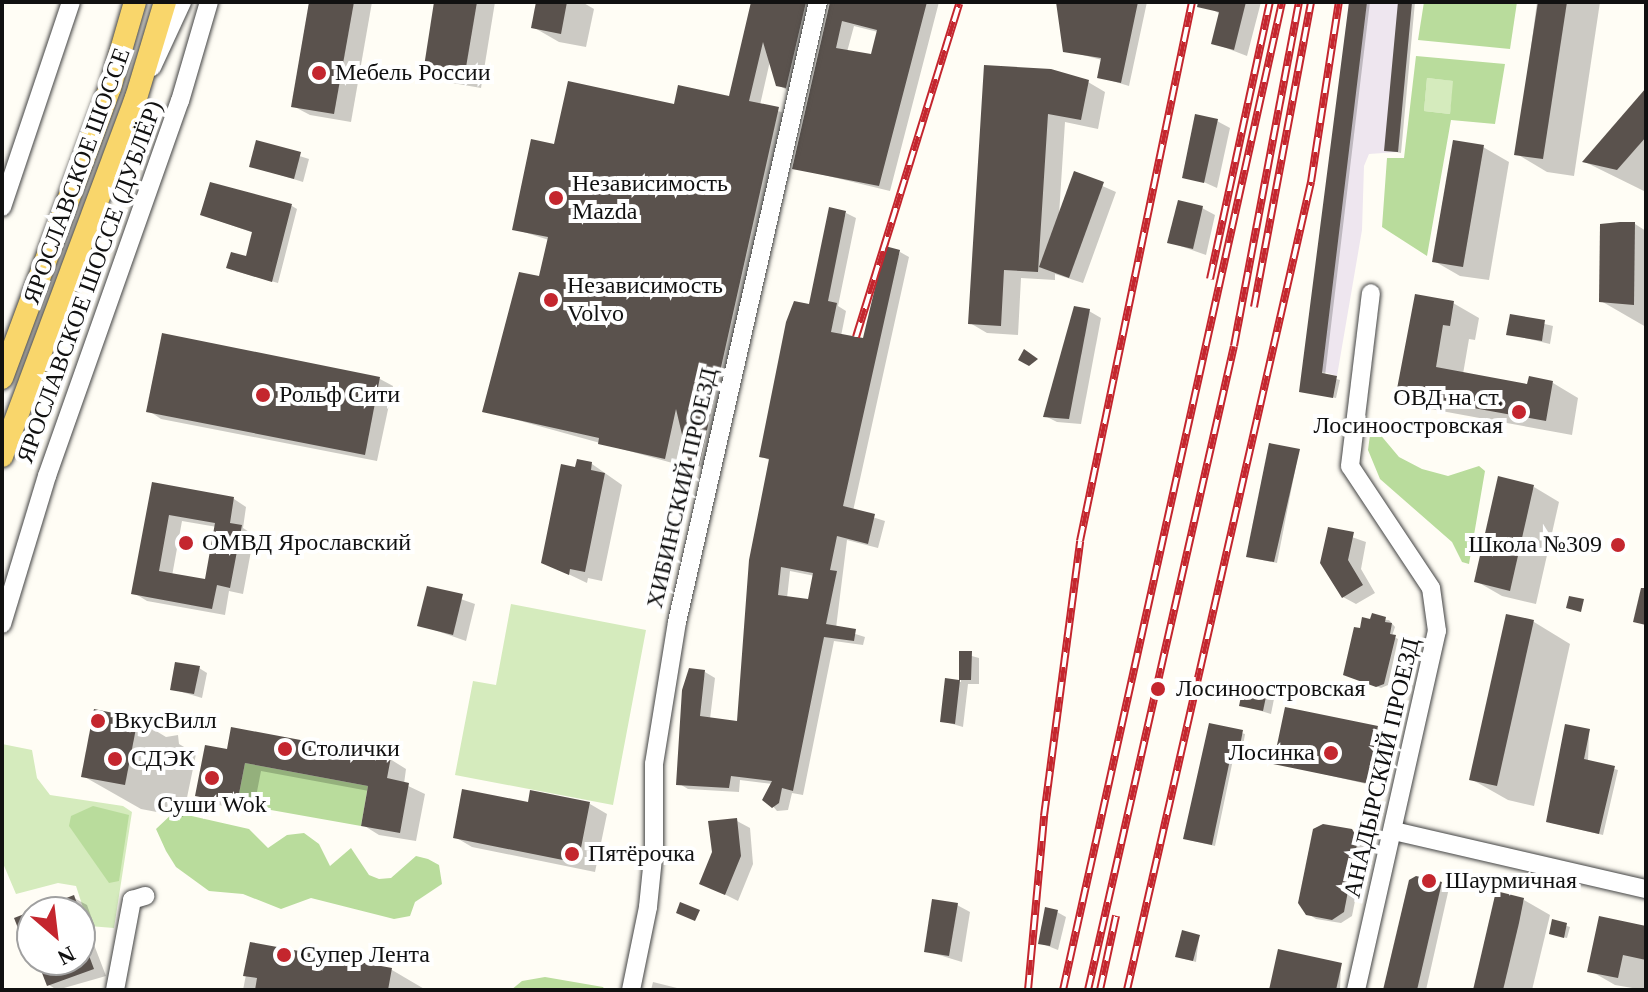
<!DOCTYPE html>
<meta charset="utf-8">
<style>
body{margin:0}
#map{position:relative;width:1648px;height:992px;overflow:hidden;background:#fffdf5;font-family:"Times New Roman",serif}
div>[style]{position:absolute}
[style*='--x']{left:calc(var(--x)*1px);top:calc(var(--y)*1px);width:calc(var(--w)*1px);rotate:calc(var(--a)*1deg)}
.industrial>*{inset:0;background:#eee6ef}
.green>*{inset:0;background:#d5ebbd}
.forest>*{inset:0;background:#b9dc9c}
.shadow>*{inset:0;background:#0003}
.building>*{inset:0;background:#5a524d}
.roads{filter:drop-shadow(0 0 2px #444) drop-shadow(0 0 2px #444)}
.minor>*{height:18px;margin:-9px;padding:0 9px;transform-origin:9px;border-radius:9px;background:#fff}
.major>*{height:22px;margin:-11px;padding:0 11px;transform-origin:11px;border-radius:11px;background:#f9d66b}
.rail>*{height:8px;margin-top:-4px;transform-origin:0;background:repeating-linear-gradient(90deg,#fff 0 15px,#c4262e 0 30px);box-sizing:border-box;border-block:2px solid #c4262e}
.dots>*{width:22px;height:22px;translate:-50% -50%;box-sizing:border-box;border:4px solid #fff;border-radius:50%}
span{translate:-50% -50%;white-space:nowrap;text-align:center;line-height:1.15;-webkit-text-stroke:8px #fff;paint-order:stroke}
.poi-label{font-size:24px;color:#111}
.left{translate:0 -50%;text-align:left}
.right{translate:-100% -50%;text-align:right}
.street-label{font-size:24px;color:#111}
.frame{position:absolute;inset:0;border:4px solid #111;pointer-events:none}
.north{position:absolute;left:16px;top:896px;width:80px;height:80px;box-sizing:border-box;background:#fff;border:2px solid #a0a0a0;border-radius:50%;rotate:152deg;font-size:22px;font-weight:700;line-height:32px;text-align:center;color:#111}
.north::after{content:'';display:block;margin:auto;width:28px;height:36px;background:#c4262e;clip-path:polygon(50% 0,100% 100%,50% 72%,0 100%)}
</style>
<div id="map">
<div class="industrial">
<div style="clip-path:polygon(1349px 2px,1412px 2px,1398px 152px,1369px 154px,1364px 166px,1362px 230px,1337px 376px,1305px 366px)"></div>
</div>
<div class="green">
<div style="clip-path:polygon(1427px 78px,1454px 81px,1450px 114px,1424px 111px)"></div>
<div style="clip-path:polygon(511px 604px,646px 630px,613px 805px,455px 775px,473px 681px,496px 685px)"></div>
<div style="clip-path:polygon(2px 744px,32px 750px,37px 778px,50px 795px,123px 806px,132px 812px,114px 928px,89px 926px,76px 886px,58px 883px,16px 894px,2px 861px)"></div>
</div>
<div class="forest">
<div style="clip-path:polygon(1424px 2px,1517px 2px,1510px 49px,1418px 40px)"></div>
<div style="clip-path:polygon(evenodd,1416px 56px,1505px 64px,1495px 124px,1451px 120px,1427px 256px,1382px 227px,1387px 158px,1404px 158px,1416px 56px,1427px 78px,1453px 81px,1450px 114px,1424px 111px,1427px 78px)"></div>
<div style="clip-path:polygon(1378px 432px,1399px 457px,1422px 469px,1448px 476px,1479px 466px,1485px 471px,1469px 564px,1462px 562px,1452px 542px,1380px 479px,1368px 450px,1370px 435px)"></div>
<div style="clip-path:polygon(245px 763px,368px 786px,361px 826px,237px 804px)"></div>
<div style="clip-path:polygon(93px 806px,129px 815px,119px 881px,109px 883px,69px 826px,71px 816px)"></div>
<div style="clip-path:polygon(174px 812px,249px 829px,268px 848px,287px 835px,304px 833px,319px 844px,330px 866px,351px 848px,369px 875px,379px 879px,391px 878px,416px 856px,428px 859px,439px 865px,442px 884px,415px 902px,410px 916px,394px 919px,311px 898px,281px 909px,243px 894px,209px 891px,176px 867px,166px 851px,156px 829px)"></div>
<div style="clip-path:polygon(545px 977px,603px 987px,605px 990px,511px 990px,522px 981px)"></div>
</div>
<div class="shadow">
<div style="clip-path:polygon(311px 2px,372px 2px,351px 122px,310px 115px,293px 106px)"></div>
<div style="clip-path:polygon(436px 2px,495px 2px,481px 88px,441px 81px,425px 72px)"></div>
<div style="clip-path:polygon(538px 2px,582px 2px,594px 9px,586px 47px,559px 42px,533px 27px)"></div>
<div style="clip-path:polygon(753px 2px,820px 2px,789px 91px,778px 85px,770px 61px,760px 105px,790px 115px,710px 471px,691px 463px,683px 431px,676px 464px,485px 411px,541px 279px,549px 240px,514px 229px,556px 146px,675px 106px,730px 98px)"></div>
<div style="clip-path:polygon(evenodd,831px 2px,939px 2px,890px 191px,795px 168px,831px 2px,854px 26px,878px 32px,872px 56px,847px 52px,854px 26px)"></div>
<div style="clip-path:polygon(1073px 2px,1147px 2px,1129px 86px,1099px 77px,1102px 60px,1064px 50px)"></div>
<div style="clip-path:polygon(1211px 2px,1261px 2px,1247px 56px,1213px 43px,1220px 14px,1210px 8px)"></div>
<div style="clip-path:polygon(1351px 2px,1370px 2px,1325px 376px,1340px 380px,1336px 398px,1301px 391px)"></div>
<div style="clip-path:polygon(1400px 2px,1415px 2px,1401px 153px,1386px 150px)"></div>
<div style="clip-path:polygon(1537px 2px,1600px 2px,1574px 176px,1547px 172px,1517px 154px)"></div>
<div style="clip-path:polygon(986px 67px,1088px 82px,1105px 92px,1098px 129px,1065px 122px,1059px 215px,1075px 174px,1116px 192px,1083px 283px,1055px 274px,1055px 280px,1021px 278px,1018px 335px,987px 333px,970px 323px)"></div>
<div style="clip-path:polygon(1646px 93px,1646px 192px,1585px 162px)"></div>
<div style="clip-path:polygon(1217px 121px,1230px 128px,1217px 188px,1197px 179px)"></div>
<div style="clip-path:polygon(258px 143px,309px 159px,303px 182px,252px 166px)"></div>
<div style="clip-path:polygon(1483px 147px,1509px 162px,1489px 280px,1460px 276px,1434px 261px)"></div>
<div style="clip-path:polygon(292px 206px,297px 209px,278px 283px,235px 271px,247px 258px,254px 233px,202px 215px)"></div>
<div style="clip-path:polygon(1202px 208px,1215px 215px,1206px 255px,1169px 242px)"></div>
<div style="clip-path:polygon(evenodd,846px 213px,856px 218px,838px 306px,846px 311px,841px 336px,865px 340px,900px 252px,909px 257px,853px 511px,885px 521px,878px 548px,847px 540px,836px 628px,865px 637px,863px 645px,834px 641px,803px 795px,792px 793px,788px 810px,777px 811px,765px 797px,773px 784px,740px 780px,739px 792px,688px 789px,678px 783px,705px 672px,715px 678px,710px 719px,739px 723px,771px 461px,761px 456px,846px 213px,790px 571px,815px 576px,809px 602px,787px 598px,790px 571px)"></div>
<div style="clip-path:polygon(1635px 224px,1646px 231px,1646px 327px,1601px 301px)"></div>
<div style="clip-path:polygon(1453px 303px,1479px 318px,1475px 340px,1469px 339px,1463px 374px,1529px 386px,1553px 383px,1578px 398px,1572px 435px,1425px 408px,1399px 393px)"></div>
<div style="clip-path:polygon(1089px 311px,1101px 318px,1081px 424px,1057px 422px,1045px 416px)"></div>
<div style="clip-path:polygon(1512px 316px,1553px 326px,1550px 344px,1508px 334px)"></div>
<div style="clip-path:polygon(164px 336px,380px 379px,393px 386px,377px 461px,161px 419px,149px 411px)"></div>
<div style="clip-path:polygon(1299px 450px,1277px 563px,1252px 558px,1248px 556px)"></div>
<div style="clip-path:polygon(592px 464px,622px 485px,602px 581px,588px 578px,587px 583px,543px 562px,577px 470px)"></div>
<div style="clip-path:polygon(evenodd,153px 485px,234px 499px,246px 507px,243px 528px,254px 535px,243px 594px,229px 591px,225px 615px,147px 601px,134px 593px,153px 485px,182px 521px,217px 527px,207px 582px,172px 576px,182px 521px)"></div>
<div style="clip-path:polygon(1534px 487px,1559px 502px,1536px 604px,1502px 596px,1476px 581px)"></div>
<div style="clip-path:polygon(1329px 529px,1366px 542px,1361px 569px,1375px 593px,1356px 604px,1343px 597px)"></div>
<div style="clip-path:polygon(429px 588px,475px 604px,466px 641px,420px 625px)"></div>
<div style="clip-path:polygon(1508px 617px,1534px 622px,1570px 644px,1534px 806px,1508px 800px,1471px 779px)"></div>
<div style="clip-path:polygon(1364px 619px,1389px 620px,1395px 627px,1392px 636px,1398px 639px,1388px 685px,1381px 688px,1348px 676px)"></div>
<div style="clip-path:polygon(961px 653px,979px 658px,979px 684px,968px 684px,963px 727px,942px 721px,947px 681px,961px 682px)"></div>
<div style="clip-path:polygon(199px 668px,207px 673px,202px 698px,172px 689px)"></div>
<div style="clip-path:polygon(1267px 689px,1275px 694px,1271px 714px,1241px 705px)"></div>
<div style="clip-path:polygon(96px 712px,138px 720px,166px 737px,178px 735px,179px 744px,196px 754px,183px 817px,141px 809px,83px 776px)"></div>
<div style="clip-path:polygon(1211px 725px,1245px 734px,1242px 752px,1235px 750px,1215px 846px,1189px 840px)"></div>
<div style="clip-path:polygon(1377px 728px,1385px 733px,1383px 743px,1396px 749px,1388px 789px,1276px 763px)"></div>
<div style="clip-path:polygon(1589px 731px,1588px 762px,1618px 770px,1603px 835px,1552px 823px)"></div>
<div style="clip-path:polygon(229px 752px,390px 759px,406px 769px,404px 784px,425px 794px,416px 841px,379px 835px,363px 825px,369px 791px,261px 771px,253px 812px,214px 804px,197px 795px)"></div>
<div style="clip-path:polygon(532px 793px,590px 804px,607px 814px,595px 872px,472px 847px,455px 837px,529px 804px)"></div>
<div style="clip-path:polygon(737px 821px,750px 828px,753px 864px,738px 901px,702px 883px)"></div>
<div style="clip-path:polygon(1352px 831px,1366px 845px,1352px 916px,1341px 923px,1316px 919px,1307px 913px)"></div>
<div style="clip-path:polygon(1441px 884px,1449px 888px,1426px 990px,1385px 990px)"></div>
<div style="clip-path:polygon(74px 898px,87px 905px,95px 927px,88px 929px,106px 976px,57px 990px,49px 985px,39px 960px,80px 960px,80px 912px,36px 912px)"></div>
<div style="clip-path:polygon(1524px 900px,1550px 915px,1532px 990px,1475px 990px)"></div>
<div style="clip-path:polygon(957px 905px,970px 912px,962px 962px,926px 951px)"></div>
<div style="clip-path:polygon(1057px 912px,1066px 917px,1058px 950px,1040px 943px)"></div>
<div style="clip-path:polygon(1554px 922px,1570px 927px,1567px 938px,1554px 935px)"></div>
<div style="clip-path:polygon(1646px 928px,1644px 990px,1615px 985px,1589px 970px)"></div>
<div style="clip-path:polygon(1199px 937px,1196px 962px,1181px 958px)"></div>
<div style="clip-path:polygon(252px 944px,392px 970px,426px 990px,243px 990px)"></div>
<div style="clip-path:polygon(1341px 965px,1340px 990px,1271px 990px)"></div>
<div style="clip-path:polygon(653px 982px,677px 988px,681px 990px,651px 990px)"></div>
</div>
<div class="building">
<div style="clip-path:polygon(309px 2px,354px 2px,334px 114px,291px 107px)"></div>
<div style="clip-path:polygon(434px 2px,477px 2px,464px 79px,423px 73px)"></div>
<div style="clip-path:polygon(536px 2px,567px 2px,561px 34px,531px 28px)"></div>
<div style="clip-path:polygon(751px 2px,806px 2px,786px 88px,776px 86px,763px 42px,749px 101px,779px 107px,699px 466px,689px 464px,676px 409px,665px 459px,598px 444px,599px 438px,482px 412px,519px 272px,539px 276px,548px 237px,512px 230px,531px 139px,554px 144px,568px 81px,674px 104px,678px 85px,729px 96px)"></div>
<div style="clip-path:polygon(evenodd,830px 2px,927px 2px,879px 186px,792px 169px,830px 2px,842px 21px,877px 30px,871px 54px,836px 48px,842px 21px)"></div>
<div style="clip-path:polygon(1056px 2px,1138px 2px,1121px 83px,1097px 78px,1101px 58px,1063px 52px)"></div>
<div style="clip-path:polygon(1198px 2px,1246px 2px,1234px 50px,1211px 44px,1219px 12px,1197px 7px)"></div>
<div style="clip-path:polygon(1349px 2px,1367px 2px,1322px 373px,1337px 376px,1333px 398px,1299px 392px)"></div>
<div style="clip-path:polygon(1398px 2px,1412px 2px,1398px 152px,1384px 151px)"></div>
<div style="clip-path:polygon(1538px 2px,1567px 2px,1543px 159px,1514px 155px)"></div>
<div style="clip-path:polygon(984px 65px,1051px 69px,1089px 80px,1081px 120px,1048px 114px,1038px 272px,1004px 270px,1001px 326px,968px 324px)"></div>
<div style="clip-path:polygon(1646px 88px,1646px 137px,1617px 170px,1582px 162px)"></div>
<div style="clip-path:polygon(1195px 114px,1218px 119px,1204px 183px,1182px 178px)"></div>
<div style="clip-path:polygon(256px 140px,301px 152px,294px 179px,249px 167px)"></div>
<div style="clip-path:polygon(1453px 140px,1484px 145px,1463px 267px,1432px 262px)"></div>
<div style="clip-path:polygon(1074px 171px,1104px 182px,1069px 278px,1039px 267px)"></div>
<div style="clip-path:polygon(210px 182px,292px 204px,272px 282px,226px 268px,231px 252px,246px 256px,252px 232px,200px 215px)"></div>
<div style="clip-path:polygon(1178px 200px,1203px 206px,1193px 249px,1167px 243px)"></div>
<div style="clip-path:polygon(evenodd,829px 207px,846px 211px,828px 301px,837px 303px,831px 332px,863px 338px,885px 246px,900px 250px,843px 506px,875px 514px,868px 544px,837px 536px,830px 570px,837px 571px,826px 624px,856px 629px,854px 641px,824px 637px,793px 791px,782px 788px,779px 803px,772px 808px,762px 800px,772px 781px,731px 776px,729px 788px,676px 785px,682px 690px,689px 668px,705px 670px,700px 716px,737px 721px,749px 560px,769px 459px,759px 457px,786px 322px,794px 301px,809px 304px,829px 207px,781px 567px,813px 573px,808px 599px,778px 595px,781px 567px)"></div>
<div style="clip-path:polygon(1620px 222px,1635px 222px,1634px 305px,1599px 302px,1600px 224px)"></div>
<div style="clip-path:polygon(1415px 294px,1454px 301px,1450px 326px,1443px 325px,1436px 367px,1527px 384px,1529px 376px,1553px 381px,1546px 421px,1396px 394px)"></div>
<div style="clip-path:polygon(1074px 306px,1090px 309px,1069px 419px,1043px 417px)"></div>
<div style="clip-path:polygon(1510px 314px,1545px 320px,1542px 341px,1506px 335px)"></div>
<div style="clip-path:polygon(162px 333px,380px 377px,365px 455px,146px 412px)"></div>
<div style="clip-path:polygon(1024px 349px,1038px 359px,1029px 366px,1018px 360px)"></div>
<div style="clip-path:polygon(1269px 443px,1300px 449px,1274px 562px,1246px 557px)"></div>
<div style="clip-path:polygon(577px 459px,592px 462px,591px 470px,605px 473px,585px 572px,570px 569px,569px 575px,541px 563px,561px 464px,575px 467px)"></div>
<div style="clip-path:polygon(1498px 476px,1534px 485px,1510px 591px,1474px 582px)"></div>
<div style="clip-path:polygon(evenodd,152px 482px,234px 497px,230px 523px,242px 525px,230px 588px,217px 585px,212px 609px,131px 594px,152px 482px,169px 515px,215px 523px,205px 579px,159px 571px,169px 515px)"></div>
<div style="clip-path:polygon(1328px 527px,1354px 532px,1348px 560px,1363px 585px,1342px 598px,1320px 563px)"></div>
<div style="clip-path:polygon(427px 586px,463px 594px,453px 635px,417px 626px)"></div>
<div style="clip-path:polygon(1641px 588px,1646px 588px,1646px 625px,1633px 622px)"></div>
<div style="clip-path:polygon(1569px 596px,1584px 599px,1581px 612px,1566px 608px)"></div>
<div style="clip-path:polygon(1372px 613px,1386px 617px,1385px 622px,1392px 623px,1390px 634px,1396px 635px,1384px 684px,1376px 687px,1343px 675px,1354px 627px,1360px 628px,1362px 617px,1370px 619px)"></div>
<div style="clip-path:polygon(1506px 614px,1534px 620px,1497px 786px,1469px 780px)"></div>
<div style="clip-path:polygon(959px 651px,972px 651px,971px 680px,960px 680px,955px 724px,940px 722px,945px 678px,959px 680px)"></div>
<div style="clip-path:polygon(175px 662px,200px 666px,194px 694px,170px 690px)"></div>
<div style="clip-path:polygon(1244px 682px,1268px 687px,1263px 711px,1239px 706px)"></div>
<div style="clip-path:polygon(1285px 707px,1378px 726px,1375px 739px,1389px 742px,1380px 786px,1273px 764px)"></div>
<div style="clip-path:polygon(94px 709px,138px 718px,125px 785px,81px 777px)"></div>
<div style="clip-path:polygon(1209px 723px,1243px 730px,1239px 751px,1232px 750px,1212px 845px,1183px 839px)"></div>
<div style="clip-path:polygon(1565px 724px,1590px 729px,1584px 759px,1615px 766px,1599px 834px,1546px 822px)"></div>
<div style="clip-path:polygon(231px 727px,391px 757px,387px 778px,409px 783px,400px 833px,361px 826px,368px 786px,245px 763px,237px 804px,195px 796px,205px 745px,227px 749px)"></div>
<div style="clip-path:polygon(462px 789px,528px 802px,530px 790px,590px 802px,578px 863px,453px 838px)"></div>
<div style="clip-path:polygon(737px 818px,741px 856px,725px 895px,699px 884px,712px 852px,708px 821px)"></div>
<div style="clip-path:polygon(1323px 824px,1352px 829px,1358px 839px,1344px 912px,1332px 920px,1306px 915px,1298px 903px,1313px 829px)"></div>
<div style="clip-path:polygon(1416px 876px,1442px 882px,1417px 990px,1383px 990px,1409px 880px)"></div>
<div style="clip-path:polygon(1496px 891px,1524px 898px,1519px 923px,1503px 990px,1473px 990px)"></div>
<div style="clip-path:polygon(74px 895px,80px 912px,33px 912px,33px 911px)"></div>
<div style="clip-path:polygon(932px 899px,958px 903px,949px 956px,924px 952px)"></div>
<div style="clip-path:polygon(680px 902px,700px 910px,695px 921px,676px 913px)"></div>
<div style="clip-path:polygon(1045px 907px,1058px 910px,1050px 946px,1038px 944px)"></div>
<div style="clip-path:polygon(32px 911px,32px 961px,31px 961px,14px 918px)"></div>
<div style="clip-path:polygon(1599px 916px,1646px 926px,1646px 960px,1623px 955px,1618px 978px,1587px 972px)"></div>
<div style="clip-path:polygon(1552px 919px,1567px 923px,1564px 938px,1549px 934px)"></div>
<div style="clip-path:polygon(1182px 930px,1200px 935px,1193px 961px,1175px 957px)"></div>
<div style="clip-path:polygon(81px 934px,94px 969px,47px 986px,37px 960px,80px 960px)"></div>
<div style="clip-path:polygon(250px 942px,392px 968px,388px 990px,255px 990px,257px 978px,243px 976px)"></div>
<div style="clip-path:polygon(1278px 949px,1342px 963px,1336px 990px,1269px 990px)"></div>
</div>
<div class="roads">
<div class="minor">
<div style="--x:152;--y:67;--w:72;--a:-65.2"></div>
<div style="--x:2;--y:207;--w:216;--a:-71.4"></div>
<div style="--x:2;--y:624;--w:155;--a:-73.1"></div>
<div style="--x:47;--y:476;--w:398;--a:-70.5"></div>
<div style="--x:180;--y:101;--w:103;--a:-73.7"></div>
<div style="--x:1394;--y:831;--w:259;--a:13"></div>
<div style="--x:115;--y:990;--w:92;--a:-79.3"></div>
<div style="--x:132;--y:900;--w:14;--a:-17"></div>
<div style="--x:631;--y:990;--w:85;--a:-78.4"></div>
<div style="--x:648;--y:907;--w:59;--a:-84.2"></div>
<div style="--x:654;--y:848;--w:84;--a:-90"></div>
<div style="--x:654;--y:764;--w:144;--a:-80.8"></div>
<div style="--x:677;--y:622;--w:636;--a:-77.19"></div>
<div style="--x:1356;--y:990;--w:368;--a:-77.3"></div>
<div style="--x:1437;--y:631;--w:43;--a:-97.9"></div>
<div style="--x:1431;--y:588;--w:146;--a:-123.6"></div>
<div style="--x:1350;--y:466;--w:174;--a:-83.1"></div>
</div>
<div class="major">
<div style="--x:2;--y:378;--w:309;--a:-69.6"></div>
<div style="--x:110;--y:88;--w:90;--a:-73.8"></div>
<div style="--x:2;--y:456;--w:382;--a:-69.5"></div>
<div style="--x:136;--y:98;--w:100;--a:-73.2"></div>
</div>
</div>
<div class="rail">
<div style="--x:1210;--y:279;--w:283;--a:-77.8"></div>
<div style="--x:1254;--y:307;--w:310;--a:-79.4"></div>
<div style="--x:856;--y:337;--w:349;--a:-72.8"></div>
<div style="--x:1028;--y:990;--w:175;--a:-84.7"></div>
<div style="--x:1044;--y:816;--w:277;--a:-82.5"></div>
<div style="--x:1080;--y:541;--w:551;--a:-78.26"></div>
<div style="--x:1063;--y:990;--w:1012;--a:-77.5"></div>
<div style="--x:1088;--y:990;--w:660;--a:-77.23"></div>
<div style="--x:1234;--y:346;--w:350;--a:-79.3"></div>
<div style="--x:1100;--y:990;--w:76;--a:-77.8"></div>
<div style="--x:1127;--y:990;--w:829;--a:-77.17"></div>
<div style="--x:1311;--y:182;--w:182;--a:-81.2"></div>
</div>
<div class="dots">
<div style="left:319px;top:73px;background:#c4262e"></div>
<div style="left:556px;top:198px;background:#c4262e"></div>
<div style="left:551px;top:300px;background:#c4262e"></div>
<div style="left:263px;top:395px;background:#c4262e"></div>
<div style="left:1519px;top:412px;background:#c4262e"></div>
<div style="left:186px;top:543px;background:#c4262e"></div>
<div style="left:1618px;top:545px;background:#c4262e"></div>
<div style="left:1158px;top:689px;background:#c4262e"></div>
<div style="left:98px;top:721px;background:#c4262e"></div>
<div style="left:285px;top:749px;background:#c4262e"></div>
<div style="left:1331px;top:753px;background:#c4262e"></div>
<div style="left:115px;top:759px;background:#c4262e"></div>
<div style="left:212px;top:778px;background:#c4262e"></div>
<div style="left:572px;top:854px;background:#c4262e"></div>
<div style="left:1429px;top:881px;background:#c4262e"></div>
<div style="left:284px;top:955px;background:#c4262e"></div>
</div>
<div class="poi-label">
<span class="left" style="left:335px;top:73px">Мебель России</span>
<span class="left" style="left:572px;top:198px">Независимость<br>Mazda</span>
<span class="left" style="left:567px;top:300px">Независимость<br>Volvo</span>
<span class="left" style="left:279px;top:395px">Рольф Сити</span>
<span class="right" style="left:1503px;top:412px">ОВД на ст.<br>Лосиноостровская</span>
<span class="left" style="left:202px;top:543px">ОМВД Ярославский</span>
<span class="right" style="left:1602px;top:545px">Школа №309</span>
<span class="left" style="left:1176px;top:689px">Лосиноостровская</span>
<span class="left" style="left:114px;top:721px">ВкусВилл</span>
<span class="left" style="left:301px;top:749px">Столички</span>
<span class="right" style="left:1315px;top:753px">Лосинка</span>
<span class="left" style="left:131px;top:759px">СДЭК</span>
<span style="left:212px;top:805px">Суши Wok</span>
<span class="left" style="left:588px;top:854px">Пятёрочка</span>
<span class="left" style="left:1445px;top:881px">Шаурмичная</span>
<span class="left" style="left:300px;top:955px">Супер Лента</span>
</div>
<div class="street-label">
<span style="left:77px;top:176px;rotate:-70deg">ЯРОСЛАВСКОЕ ШОССЕ</span>
<span style="left:90px;top:282px;rotate:-70deg">ЯРОСЛАВСКОЕ ШОССЕ (ДУБЛЁР)</span>
<span style="left:682px;top:488px;rotate:-77deg">ХИБИНСКИЙ ПРОЕЗД</span>
<span style="left:1382px;top:768px;rotate:-77deg">АНАДЫРСКИЙ ПРОЕЗД</span>
</div>
<div class="frame"></div>
<div class="north">N</div>
</div>
